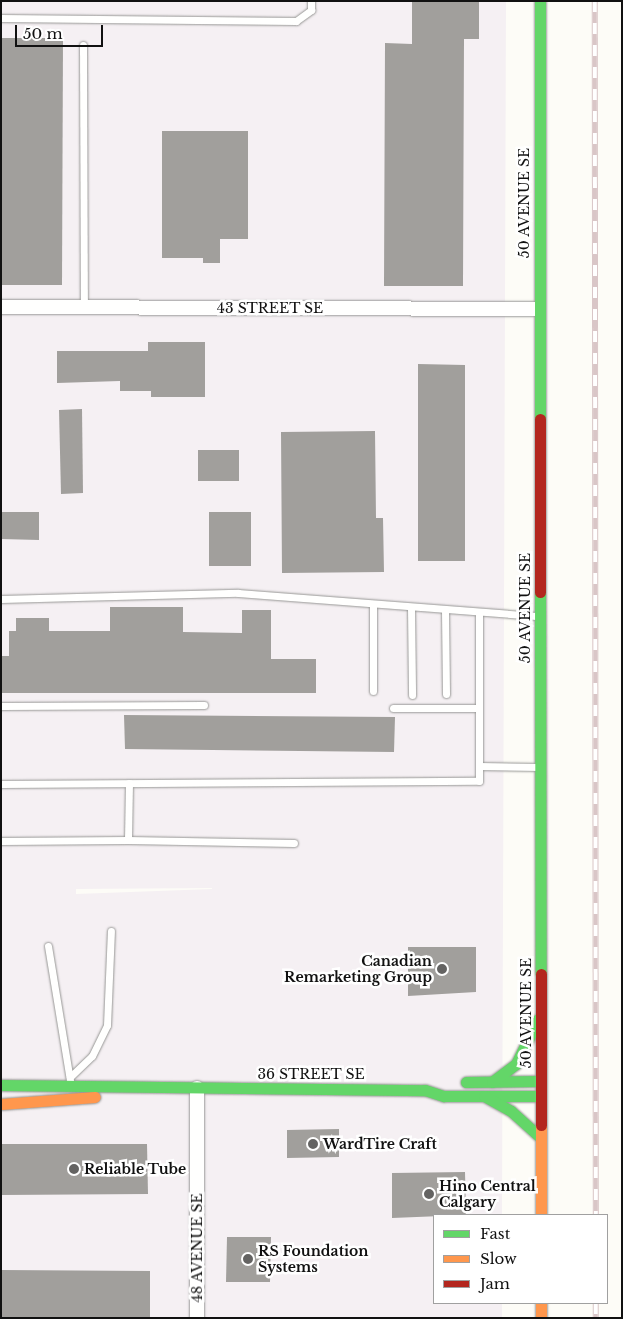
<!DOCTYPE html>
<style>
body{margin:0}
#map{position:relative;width:623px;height:1319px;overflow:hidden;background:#fdfcf7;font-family:"Libre Baskerville",serif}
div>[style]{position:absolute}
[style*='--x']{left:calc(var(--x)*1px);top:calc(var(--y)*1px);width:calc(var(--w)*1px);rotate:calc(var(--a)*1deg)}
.industrial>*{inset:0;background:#f5f0f3}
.building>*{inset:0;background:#a19f9c}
.roads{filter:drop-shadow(0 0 1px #979795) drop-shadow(0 0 1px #979795)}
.lane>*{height:7px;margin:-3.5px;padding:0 3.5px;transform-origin:3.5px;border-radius:3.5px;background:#fffffe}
.street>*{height:14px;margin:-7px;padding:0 7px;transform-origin:7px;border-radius:7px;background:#fffffe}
.fast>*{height:11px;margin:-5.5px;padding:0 5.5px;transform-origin:5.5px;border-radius:5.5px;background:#63d668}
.slow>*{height:11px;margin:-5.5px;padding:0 5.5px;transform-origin:5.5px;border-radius:5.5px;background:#ff974d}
.jam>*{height:11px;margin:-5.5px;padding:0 5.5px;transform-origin:5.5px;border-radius:5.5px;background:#b3261e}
.rail>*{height:5.5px;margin-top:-2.75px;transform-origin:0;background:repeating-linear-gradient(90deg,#fff 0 11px,#d9c6c7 0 22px);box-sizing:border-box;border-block:1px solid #d9c6c7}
.dots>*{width:14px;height:14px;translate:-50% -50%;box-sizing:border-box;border:2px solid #fff;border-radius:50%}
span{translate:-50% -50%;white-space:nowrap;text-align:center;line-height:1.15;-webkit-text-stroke:5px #fff;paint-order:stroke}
.street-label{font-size:14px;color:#111}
.poi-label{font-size:14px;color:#111;font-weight:700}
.right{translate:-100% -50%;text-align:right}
.left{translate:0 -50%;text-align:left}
.frame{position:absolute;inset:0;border:2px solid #111;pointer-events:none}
.legend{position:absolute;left:433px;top:1214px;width:175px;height:90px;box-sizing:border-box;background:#fff;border:1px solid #a0a0a0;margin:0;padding:6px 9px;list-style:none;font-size:15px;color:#111}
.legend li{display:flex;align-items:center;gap:10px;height:25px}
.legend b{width:25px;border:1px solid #a0a0a0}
.scale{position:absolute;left:15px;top:25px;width:88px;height:22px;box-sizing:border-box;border:2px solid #111;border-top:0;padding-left:6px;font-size:15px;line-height:18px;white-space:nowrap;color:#111;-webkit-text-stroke:4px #fff;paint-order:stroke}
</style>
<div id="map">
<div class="industrial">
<div style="clip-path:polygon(evenodd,1px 1px,506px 1px,502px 1215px,434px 1215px,434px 1303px,502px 1303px,502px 1318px,1px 1318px,1px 1px,212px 888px,212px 889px,76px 894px,76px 889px,212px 888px)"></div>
</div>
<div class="building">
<div style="clip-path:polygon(412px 1px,479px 1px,479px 39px,464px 39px,463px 286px,384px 286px,385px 43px,412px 44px)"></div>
<div style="clip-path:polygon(1px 38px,63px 38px,62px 285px,1px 285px)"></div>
<div style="clip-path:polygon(162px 131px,248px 131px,248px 239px,220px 239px,220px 263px,203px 263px,203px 258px,162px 258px)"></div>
<div style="clip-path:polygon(148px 342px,205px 342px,205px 397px,151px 397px,151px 391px,120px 391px,120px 381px,57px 383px,57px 351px,148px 351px)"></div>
<div style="clip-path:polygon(418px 364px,465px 365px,465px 561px,418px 561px)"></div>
<div style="clip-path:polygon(82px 409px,83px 493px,61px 494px,59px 410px)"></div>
<div style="clip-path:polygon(375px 431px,376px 518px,383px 518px,384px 572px,282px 573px,281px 432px)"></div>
<div style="clip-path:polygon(198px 450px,239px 450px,239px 481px,198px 481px)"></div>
<div style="clip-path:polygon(1px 512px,39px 512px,39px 540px,1px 539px)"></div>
<div style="clip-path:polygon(209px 512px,251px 512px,251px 566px,209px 566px)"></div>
<div style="clip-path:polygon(110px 607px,183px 607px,183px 632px,242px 633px,242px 610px,271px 610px,271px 659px,316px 659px,316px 693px,1px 693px,1px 656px,9px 656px,9px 631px,16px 631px,16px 618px,49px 618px,49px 631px,110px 631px)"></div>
<div style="clip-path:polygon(124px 715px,395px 717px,394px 752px,125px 749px)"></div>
<div style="clip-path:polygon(408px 947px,476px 947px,476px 992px,408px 996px)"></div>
<div style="clip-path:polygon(339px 1129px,339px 1157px,287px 1158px,287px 1130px)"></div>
<div style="clip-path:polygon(1px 1144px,147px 1144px,148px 1194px,1px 1195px)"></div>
<div style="clip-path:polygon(465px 1172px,466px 1215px,392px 1218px,392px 1173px)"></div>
<div style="clip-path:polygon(227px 1237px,271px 1237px,270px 1282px,226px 1282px)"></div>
<div style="clip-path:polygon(1px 1270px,150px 1271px,150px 1318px,1px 1318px)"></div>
</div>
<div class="roads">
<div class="lane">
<div style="--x:1;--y:18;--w:295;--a:0.6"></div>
<div style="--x:296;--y:21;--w:19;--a:-36"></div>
<div style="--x:311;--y:10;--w:9;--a:-90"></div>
<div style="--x:83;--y:45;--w:262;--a:89.8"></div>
<div style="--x:1;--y:599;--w:237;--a:-1.5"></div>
<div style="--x:238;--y:593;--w:302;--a:4.4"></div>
<div style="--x:373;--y:606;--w:85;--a:90"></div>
<div style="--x:411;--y:608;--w:87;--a:89.3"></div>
<div style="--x:445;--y:611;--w:83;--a:89.3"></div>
<div style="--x:1;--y:706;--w:203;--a:-0.3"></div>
<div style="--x:393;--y:708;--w:86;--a:0"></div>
<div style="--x:479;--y:766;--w:60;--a:1"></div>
<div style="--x:1;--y:784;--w:478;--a:-0.4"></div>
<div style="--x:479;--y:781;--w:167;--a:-90"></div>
<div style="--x:128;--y:840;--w:166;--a:1"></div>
<div style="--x:1;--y:841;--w:127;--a:-0.5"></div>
<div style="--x:128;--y:840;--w:57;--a:-89"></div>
<div style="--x:48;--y:946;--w:136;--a:80.7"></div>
<div style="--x:70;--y:1077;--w:30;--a:-44"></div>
<div style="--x:92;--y:1056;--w:34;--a:-64"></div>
<div style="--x:107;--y:1025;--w:94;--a:-87.6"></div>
</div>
<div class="street">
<div style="--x:1;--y:307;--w:538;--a:0.21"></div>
<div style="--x:197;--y:1318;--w:230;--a:-90"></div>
</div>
<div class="fast">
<div style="--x:540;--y:1;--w:418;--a:90"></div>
<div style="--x:540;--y:592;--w:382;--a:89.9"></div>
<div style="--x:466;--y:1082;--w:75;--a:-0.8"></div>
<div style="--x:492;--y:1082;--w:30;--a:-37"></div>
<div style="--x:516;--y:1064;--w:50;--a:-63.9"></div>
<div style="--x:1;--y:1085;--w:424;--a:0.7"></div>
<div style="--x:425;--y:1090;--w:20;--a:18"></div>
<div style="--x:444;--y:1096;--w:97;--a:0"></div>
<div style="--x:484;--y:1096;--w:31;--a:29"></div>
<div style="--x:511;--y:1111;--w:40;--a:42"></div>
</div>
<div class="slow">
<div style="--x:1;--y:1104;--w:94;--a:-4.3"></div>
<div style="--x:541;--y:1125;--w:90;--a:90"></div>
<div style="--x:541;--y:1303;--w:15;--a:90"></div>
</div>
<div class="jam">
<div style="--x:540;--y:419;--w:173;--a:90"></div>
<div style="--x:541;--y:974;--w:151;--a:90"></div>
</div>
</div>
<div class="rail">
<div style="--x:595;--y:1;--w:1214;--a:89.95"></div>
<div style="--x:596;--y:1303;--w:15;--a:90"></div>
</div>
<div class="dots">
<div style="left:442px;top:969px;background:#646362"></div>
<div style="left:313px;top:1144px;background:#646362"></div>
<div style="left:74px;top:1169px;background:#646362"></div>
<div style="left:429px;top:1194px;background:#646362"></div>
<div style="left:248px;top:1259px;background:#646362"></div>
</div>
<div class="street-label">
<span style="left:524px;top:203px;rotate:-90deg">50 AVENUE SE</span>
<span style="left:270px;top:308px">43 STREET SE</span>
<span style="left:525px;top:608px;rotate:-90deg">50 AVENUE SE</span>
<span style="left:526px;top:1013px;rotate:-90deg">50 AVENUE SE</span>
<span style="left:311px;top:1074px">36 STREET SE</span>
<span style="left:197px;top:1248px;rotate:-90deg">48 AVENUE SE</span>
</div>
<div class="poi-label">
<span class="right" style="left:432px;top:969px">Canadian<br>Remarketing Group</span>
<span class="left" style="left:323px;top:1144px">WardTire Craft</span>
<span class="left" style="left:84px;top:1169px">Reliable Tube</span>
<span class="left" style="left:439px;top:1194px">Hino Central<br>Calgary</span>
<span class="left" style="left:258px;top:1259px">RS Foundation<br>Systems</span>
</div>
<div class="frame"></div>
<ul class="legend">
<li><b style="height:6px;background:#63d668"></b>Fast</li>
<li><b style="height:6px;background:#ff974d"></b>Slow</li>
<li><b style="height:6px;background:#b3261e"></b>Jam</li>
</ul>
<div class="scale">50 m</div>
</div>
